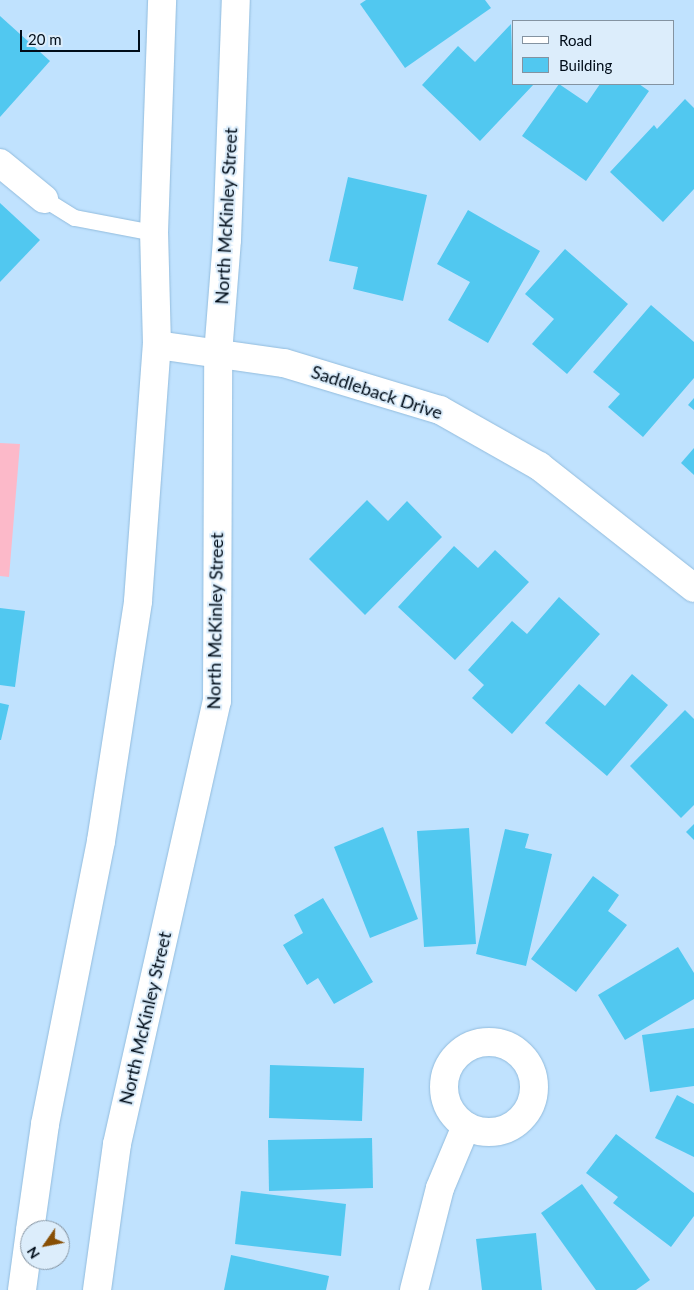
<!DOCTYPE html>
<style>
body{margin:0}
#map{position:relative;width:694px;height:1290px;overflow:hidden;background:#c0e2fe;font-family:Lato,sans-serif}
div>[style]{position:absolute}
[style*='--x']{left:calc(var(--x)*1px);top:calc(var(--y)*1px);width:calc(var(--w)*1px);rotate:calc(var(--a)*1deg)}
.green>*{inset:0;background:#fcb9c9}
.building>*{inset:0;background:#51c8f0}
.roads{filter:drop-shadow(0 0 1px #92bcdd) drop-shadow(0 0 1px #92bcdd)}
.service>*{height:16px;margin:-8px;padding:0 8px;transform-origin:8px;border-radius:8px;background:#fff}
.minor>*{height:28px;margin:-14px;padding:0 14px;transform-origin:14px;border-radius:14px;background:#fff}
.minor>.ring{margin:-14px;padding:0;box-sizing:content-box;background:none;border:28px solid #fff;border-radius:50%}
.primary>*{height:28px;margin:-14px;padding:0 14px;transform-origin:14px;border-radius:14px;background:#fff}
span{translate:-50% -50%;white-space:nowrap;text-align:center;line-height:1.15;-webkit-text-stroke:4px #dcedfb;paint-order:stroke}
.street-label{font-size:18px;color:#010d19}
.legend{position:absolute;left:512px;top:20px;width:162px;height:65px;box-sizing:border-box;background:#dcedfb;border:1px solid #8493a1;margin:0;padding:6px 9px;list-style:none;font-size:15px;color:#010d19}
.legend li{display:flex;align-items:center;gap:10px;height:25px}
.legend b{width:25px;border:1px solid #8493a1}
.north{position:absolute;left:20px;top:1220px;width:50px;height:50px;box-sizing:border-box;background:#dcedfb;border:1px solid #8493a1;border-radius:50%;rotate:237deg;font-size:14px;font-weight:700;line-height:20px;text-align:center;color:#010d19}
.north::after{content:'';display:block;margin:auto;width:18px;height:22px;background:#884f05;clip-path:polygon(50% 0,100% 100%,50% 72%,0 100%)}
.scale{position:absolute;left:20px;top:30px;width:120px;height:22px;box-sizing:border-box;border:2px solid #010d19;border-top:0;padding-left:6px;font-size:15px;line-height:18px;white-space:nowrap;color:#010d19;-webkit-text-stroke:4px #dcedfb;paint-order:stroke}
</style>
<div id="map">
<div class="green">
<div style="clip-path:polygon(0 443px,20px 444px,9px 577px,0 576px)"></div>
</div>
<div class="building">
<div style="clip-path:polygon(366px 0,485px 0,491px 8px,405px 68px,360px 4px)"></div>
<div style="clip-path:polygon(0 16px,50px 61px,0 117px)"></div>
<div style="clip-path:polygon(511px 24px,513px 84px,534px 84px,480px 141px,422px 85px,458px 46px,475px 62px)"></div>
<div style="clip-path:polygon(559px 84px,587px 103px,600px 84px,639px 84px,649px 91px,586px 181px,522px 136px)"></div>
<div style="clip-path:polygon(685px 99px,694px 108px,694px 189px,663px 222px,610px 172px,654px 125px,657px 129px)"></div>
<div style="clip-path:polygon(348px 177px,427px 195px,403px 301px,353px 289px,358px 267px,329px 261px)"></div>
<div style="clip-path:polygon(0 203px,40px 240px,0 282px)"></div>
<div style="clip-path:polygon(468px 210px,540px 251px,488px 343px,448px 320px,470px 282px,437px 264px)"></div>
<div style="clip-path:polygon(565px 249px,628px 304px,567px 374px,532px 344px,554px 319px,525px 294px)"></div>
<div style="clip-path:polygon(651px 305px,694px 342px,694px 378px,643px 437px,608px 407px,620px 394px,593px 372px)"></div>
<div style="clip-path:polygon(694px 398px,694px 410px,688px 405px)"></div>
<div style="clip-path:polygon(694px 448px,694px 475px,681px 463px)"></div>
<div style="clip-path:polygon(367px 500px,388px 521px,407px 501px,442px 537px,365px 615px,309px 559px)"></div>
<div style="clip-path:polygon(454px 546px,478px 568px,495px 550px,529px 582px,455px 660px,398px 607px)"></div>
<div style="clip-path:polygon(559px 597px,600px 634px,512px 734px,472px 698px,484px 685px,468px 670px,512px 621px,527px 634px)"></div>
<div style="clip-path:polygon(0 608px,25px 611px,15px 687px,0 685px)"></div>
<div style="clip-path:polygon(632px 674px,668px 705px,607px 776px,545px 723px,579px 684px,605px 706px)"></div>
<div style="clip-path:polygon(0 703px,9px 705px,1px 740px,0 740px)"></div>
<div style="clip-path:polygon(685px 710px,694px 719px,694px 805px,681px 818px,630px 766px)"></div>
<div style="clip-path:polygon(694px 824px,694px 840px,686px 832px)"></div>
<div style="clip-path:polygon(383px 827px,418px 919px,370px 938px,334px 847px)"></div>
<div style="clip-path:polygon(469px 828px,476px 944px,424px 947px,417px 831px)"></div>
<div style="clip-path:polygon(505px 829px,529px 834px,525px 848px,552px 854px,526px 966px,476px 954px)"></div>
<div style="clip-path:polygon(593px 876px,619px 895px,608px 911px,627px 925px,576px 992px,531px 959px)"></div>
<div style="clip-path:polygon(323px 898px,373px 982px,334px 1004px,318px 978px,307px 985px,283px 945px,303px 933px,294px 915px)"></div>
<div style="clip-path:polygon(678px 947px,694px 973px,694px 999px,625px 1040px,598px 995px)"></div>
<div style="clip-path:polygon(694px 1028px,694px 1086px,650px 1092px,642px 1035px)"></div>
<div style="clip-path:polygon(270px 1065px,364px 1068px,362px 1121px,269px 1118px)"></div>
<div style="clip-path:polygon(677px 1095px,694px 1104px,694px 1157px,655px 1138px)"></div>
<div style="clip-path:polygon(616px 1134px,694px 1193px,694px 1216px,671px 1247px,613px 1203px,618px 1197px,586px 1173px)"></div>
<div style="clip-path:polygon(372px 1138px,373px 1188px,269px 1191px,268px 1140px)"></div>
<div style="clip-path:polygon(582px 1184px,650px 1280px,636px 1290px,596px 1290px,541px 1213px)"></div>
<div style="clip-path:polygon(241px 1191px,346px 1204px,341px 1256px,235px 1244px)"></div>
<div style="clip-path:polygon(536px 1233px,542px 1290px,482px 1290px,476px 1239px)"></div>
<div style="clip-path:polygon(231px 1255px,329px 1276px,326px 1290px,224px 1290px)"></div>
</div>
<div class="roads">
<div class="service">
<div style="--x:44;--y:199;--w:36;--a:32"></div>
<div style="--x:75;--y:218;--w:80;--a:10.8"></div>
</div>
<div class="minor">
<div style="--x:0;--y:163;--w:57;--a:39.3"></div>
<div style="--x:157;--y:345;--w:128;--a:8.1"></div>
<div style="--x:284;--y:363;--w:163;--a:16.8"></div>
<div style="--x:440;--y:410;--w:114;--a:29.5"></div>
<div style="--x:539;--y:466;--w:197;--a:38.2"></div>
<div class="ring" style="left:444px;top:1042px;width:62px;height:62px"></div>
<div style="--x:414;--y:1290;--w:105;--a:-75.7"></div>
<div style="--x:440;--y:1188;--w:67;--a:-67.2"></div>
</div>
<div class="primary">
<div style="--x:30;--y:1230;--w:107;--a:-81.9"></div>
<div style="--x:45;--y:1124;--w:288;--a:-78.8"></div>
<div style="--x:101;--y:841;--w:243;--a:-81.2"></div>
<div style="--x:138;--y:601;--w:257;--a:-85.8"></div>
<div style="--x:157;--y:345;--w:112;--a:-91.5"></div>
<div style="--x:154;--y:233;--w:233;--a:-88"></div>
<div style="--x:22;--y:1290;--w:60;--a:-82.3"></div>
<div style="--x:97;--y:1290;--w:147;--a:-82.2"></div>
<div style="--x:117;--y:1144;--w:454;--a:-77.3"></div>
<div style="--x:217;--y:701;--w:347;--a:-89.8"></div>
<div style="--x:218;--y:354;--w:114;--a:-85.5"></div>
<div style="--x:227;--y:240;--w:240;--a:-87.9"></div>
</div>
</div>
<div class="street-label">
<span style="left:226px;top:216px;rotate:-87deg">North McKinley Street</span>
<span style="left:377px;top:392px;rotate:18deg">Saddleback Drive</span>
<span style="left:215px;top:621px;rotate:-89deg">North McKinley Street</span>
<span style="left:145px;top:1018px;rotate:-77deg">North McKinley Street</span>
</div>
<ul class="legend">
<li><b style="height:6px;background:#fff"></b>Road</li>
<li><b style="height:14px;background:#51c8f0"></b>Building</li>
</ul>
<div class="north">N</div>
<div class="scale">20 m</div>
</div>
